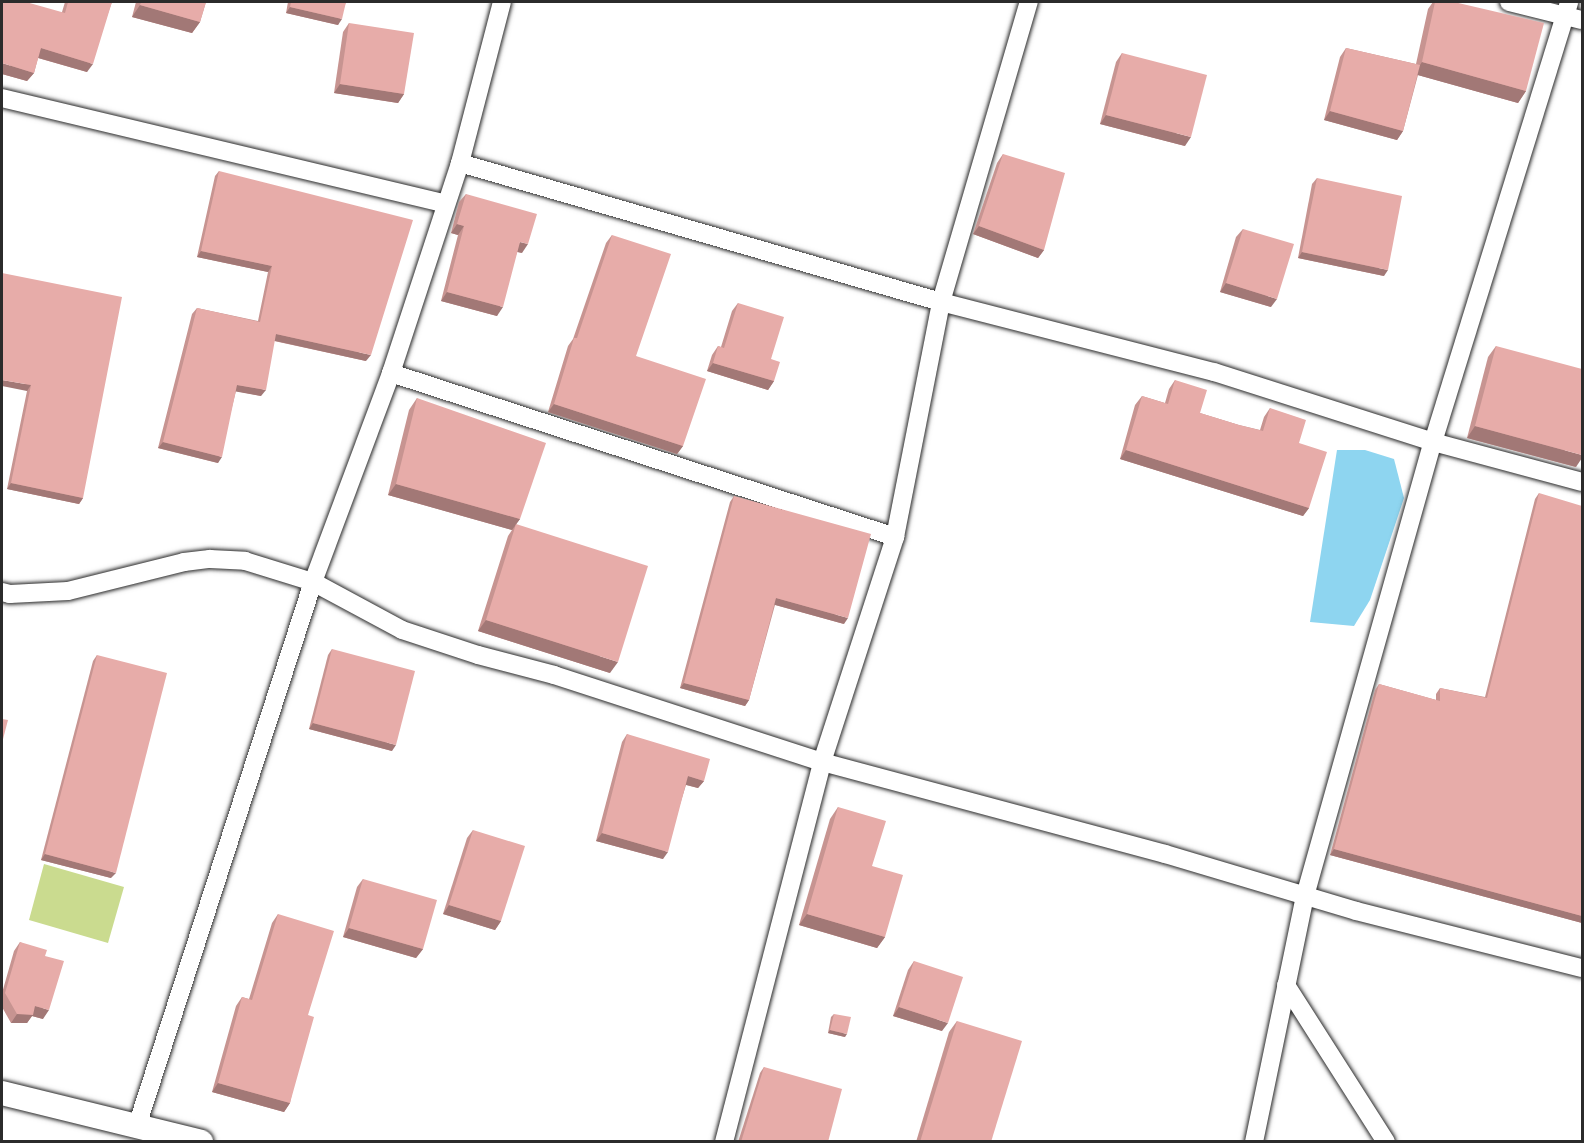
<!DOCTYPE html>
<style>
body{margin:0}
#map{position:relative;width:1584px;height:1143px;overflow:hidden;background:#fff;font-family:Mali,sans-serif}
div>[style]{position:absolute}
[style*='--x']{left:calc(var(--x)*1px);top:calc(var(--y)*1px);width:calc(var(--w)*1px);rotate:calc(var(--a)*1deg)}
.green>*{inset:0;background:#cadb8f}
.water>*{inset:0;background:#8ed5f0}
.roads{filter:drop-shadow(0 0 2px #2b2b2b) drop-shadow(0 0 2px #2b2b2b)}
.street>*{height:18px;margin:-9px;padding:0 9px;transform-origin:9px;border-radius:9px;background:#fff}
.secondary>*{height:24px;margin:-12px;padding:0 12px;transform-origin:12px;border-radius:12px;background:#fff}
.wall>*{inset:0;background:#c79491}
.shaded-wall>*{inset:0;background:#a27876}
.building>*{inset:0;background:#e7aca9}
span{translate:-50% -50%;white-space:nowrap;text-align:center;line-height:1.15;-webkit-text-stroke:4.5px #fff;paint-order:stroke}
.frame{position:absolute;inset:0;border:3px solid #2b2b2b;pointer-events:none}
</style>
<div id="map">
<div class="green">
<div style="clip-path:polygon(44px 864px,124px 887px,108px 943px,29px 920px)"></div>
</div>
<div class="water">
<div style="clip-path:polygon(1337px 450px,1365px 450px,1394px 459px,1404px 498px,1370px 600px,1354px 626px,1310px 622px)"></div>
</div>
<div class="roads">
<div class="street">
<div style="--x:1509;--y:2;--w:75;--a:13.9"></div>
<div style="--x:2;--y:98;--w:456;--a:13.4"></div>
<div style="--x:460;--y:163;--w:501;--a:16.12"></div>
<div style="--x:941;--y:302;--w:282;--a:14.4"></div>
<div style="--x:1214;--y:372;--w:230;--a:17.7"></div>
<div style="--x:1433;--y:442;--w:154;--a:15"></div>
<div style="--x:391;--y:373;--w:530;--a:18.02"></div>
<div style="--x:2;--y:592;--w:8;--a:14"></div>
<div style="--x:10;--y:594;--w:58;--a:-3"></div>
<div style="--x:68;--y:591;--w:120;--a:-14"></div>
<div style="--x:184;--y:562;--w:26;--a:-7"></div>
<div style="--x:210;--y:559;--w:35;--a:3"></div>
<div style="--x:245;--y:561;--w:71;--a:17.2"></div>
<div style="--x:313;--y:582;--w:101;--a:28.3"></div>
<div style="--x:402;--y:630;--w:80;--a:18.2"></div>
<div style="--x:478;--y:655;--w:79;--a:14.7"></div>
<div style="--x:554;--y:675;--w:282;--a:18"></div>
<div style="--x:822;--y:762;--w:355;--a:15"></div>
<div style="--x:1165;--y:854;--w:199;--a:16.6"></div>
<div style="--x:1356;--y:911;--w:233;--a:14.2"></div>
<div style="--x:1286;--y:985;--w:186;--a:57.5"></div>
<div style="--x:137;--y:1126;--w:572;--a:-72.07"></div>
<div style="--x:313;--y:582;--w:223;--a:-69.5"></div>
<div style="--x:391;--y:373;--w:221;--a:-71.8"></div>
<div style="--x:460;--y:163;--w:166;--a:-75.4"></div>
<div style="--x:724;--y:1142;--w:392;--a:-75.5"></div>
<div style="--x:822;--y:762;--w:237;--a:-72"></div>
<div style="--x:895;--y:537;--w:239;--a:-78.9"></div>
<div style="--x:941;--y:302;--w:313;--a:-73.7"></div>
<div style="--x:1254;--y:1142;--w:251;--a:-78.3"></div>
<div style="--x:1305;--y:896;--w:472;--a:-74.3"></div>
<div style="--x:1433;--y:442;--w:461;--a:-72.8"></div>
</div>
<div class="secondary">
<div style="--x:2;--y:1093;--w:205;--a:13.8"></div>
</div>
</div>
<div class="wall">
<div style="clip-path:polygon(65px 2px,112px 2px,87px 72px,38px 58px,34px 73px,27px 81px,2px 74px,62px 12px)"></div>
<div style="clip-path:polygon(136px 2px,206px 2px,200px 22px,192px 33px,132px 17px)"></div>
<div style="clip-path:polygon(288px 2px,346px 2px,338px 25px,286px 13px)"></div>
<div style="clip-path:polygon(1433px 2px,1454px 2px,1526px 91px,1518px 103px,1418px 75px,1403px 131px,1397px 140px,1324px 120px,1340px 57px,1346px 48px,1416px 64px,1428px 9px)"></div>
<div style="clip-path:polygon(349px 23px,404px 94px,398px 103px,334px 93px,343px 32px)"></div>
<div style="clip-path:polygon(1122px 53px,1185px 146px,1100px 124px,1116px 62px)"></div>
<div style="clip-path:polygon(1003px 154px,1044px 250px,1038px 258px,973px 234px,997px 163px)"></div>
<div style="clip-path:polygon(219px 171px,366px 361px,274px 341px,261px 396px,236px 391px,218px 463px,158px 448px,192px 314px,197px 308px,258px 321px,268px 272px,197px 257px,215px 176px)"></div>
<div style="clip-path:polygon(1317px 178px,1384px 276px,1298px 258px,1312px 184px)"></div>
<div style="clip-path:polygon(466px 194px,522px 253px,517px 252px,497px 316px,441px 301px,458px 235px,451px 233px,459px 202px)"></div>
<div style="clip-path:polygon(1243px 229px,1271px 307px,1220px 292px,1236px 237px)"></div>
<div style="clip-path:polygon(612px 235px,636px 356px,683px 446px,677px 454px,548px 412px,568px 346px,573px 339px,606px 243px)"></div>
<div style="clip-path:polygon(2px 273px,83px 498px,79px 504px,7px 489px,27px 391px)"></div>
<div style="clip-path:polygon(738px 303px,771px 359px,774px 381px,768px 390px,707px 371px,712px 355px,718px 346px,721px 347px,732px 311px)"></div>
<div style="clip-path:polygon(1496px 346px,1576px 467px,1467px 438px,1488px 357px)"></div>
<div style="clip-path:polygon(1175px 380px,1200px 413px,1239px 425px,1260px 430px,1264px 417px,1270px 408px,1299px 443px,1309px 508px,1303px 516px,1120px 459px,1135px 405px,1142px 396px,1165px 403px,1169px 389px)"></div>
<div style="clip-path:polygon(417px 398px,520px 519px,516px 524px,610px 673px,478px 631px,508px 536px,512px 530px,388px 495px,409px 410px)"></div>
<div style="clip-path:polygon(1539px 493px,1582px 923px,1330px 855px,1375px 690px,1379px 684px,1436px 700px,1436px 694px,1440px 688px,1485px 697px,1535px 499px)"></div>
<div style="clip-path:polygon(734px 496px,844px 624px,775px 605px,749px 700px,745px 706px,680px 688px,730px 502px)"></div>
<div style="clip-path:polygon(332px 649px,392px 751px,309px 729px,328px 655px)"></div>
<div style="clip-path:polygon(97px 655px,111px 878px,41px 860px,93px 661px)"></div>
<div style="clip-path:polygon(627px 734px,704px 781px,698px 788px,686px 785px,663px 859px,596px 841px,622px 742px)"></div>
<div style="clip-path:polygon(838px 807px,872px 866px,885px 937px,877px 948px,799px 925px,830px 819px)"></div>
<div style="clip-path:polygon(473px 830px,501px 921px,495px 930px,443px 914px,467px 838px)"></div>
<div style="clip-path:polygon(363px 879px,423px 949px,416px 958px,343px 937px,357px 887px)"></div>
<div style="clip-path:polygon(278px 914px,308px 1015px,290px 1103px,284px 1112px,212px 1092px,236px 1006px,242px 997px,249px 999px,272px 923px)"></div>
<div style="clip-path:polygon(20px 942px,45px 956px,43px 1019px,32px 1016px,27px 1023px,11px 1023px,2px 1007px,2px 993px,14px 951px)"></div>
<div style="clip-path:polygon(914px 961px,942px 1031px,893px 1016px,908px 970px)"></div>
<div style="clip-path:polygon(834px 1014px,845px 1037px,828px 1033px,831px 1017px)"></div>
<div style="clip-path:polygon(957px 1021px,991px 1142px,916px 1142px,949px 1032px)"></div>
<div style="clip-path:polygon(764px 1067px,828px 1142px,738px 1142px,760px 1073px)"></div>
</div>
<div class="shaded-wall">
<div style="clip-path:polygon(140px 5px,200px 22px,192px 33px,132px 17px)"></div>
<div style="clip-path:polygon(290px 7px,342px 19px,338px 25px,286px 13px)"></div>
<div style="clip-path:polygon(41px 48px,93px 64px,87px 72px,35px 57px)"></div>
<div style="clip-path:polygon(1422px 62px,1526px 91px,1518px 103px,1414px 74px)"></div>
<div style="clip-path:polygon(2px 63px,34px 73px,27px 81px,2px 74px)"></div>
<div style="clip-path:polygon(340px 84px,404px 94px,398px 103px,334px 93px)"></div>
<div style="clip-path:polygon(1330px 111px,1403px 131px,1397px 140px,1324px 120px)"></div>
<div style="clip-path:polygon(1106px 115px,1191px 137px,1185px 146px,1100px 124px)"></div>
<div style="clip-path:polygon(457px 224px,464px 226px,458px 235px,451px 233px)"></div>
<div style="clip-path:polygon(979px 226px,1044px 250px,1038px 258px,973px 234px)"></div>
<div style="clip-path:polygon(520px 242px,528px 244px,522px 253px,514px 251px)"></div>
<div style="clip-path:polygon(201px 251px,272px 266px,268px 272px,197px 257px)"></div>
<div style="clip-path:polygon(1302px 252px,1388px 270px,1384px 276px,1298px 258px)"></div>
<div style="clip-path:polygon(1226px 283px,1277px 299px,1271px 307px,1220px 292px)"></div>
<div style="clip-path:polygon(447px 292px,503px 307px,497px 316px,441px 301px)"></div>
<div style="clip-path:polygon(276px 334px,371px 355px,366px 361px,271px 340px)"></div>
<div style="clip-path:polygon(713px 363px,774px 381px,768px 390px,707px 371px)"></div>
<div style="clip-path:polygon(2px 380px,31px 385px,27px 391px,2px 386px)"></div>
<div style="clip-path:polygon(237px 385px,266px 390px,261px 396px,233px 391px)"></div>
<div style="clip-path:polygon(554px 404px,683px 446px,677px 454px,548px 412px)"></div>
<div style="clip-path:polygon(1475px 426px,1582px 455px,1582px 458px,1576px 467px,1467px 438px)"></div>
<div style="clip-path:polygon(163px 442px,222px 457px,218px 463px,158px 448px)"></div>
<div style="clip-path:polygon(1126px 450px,1309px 508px,1303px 516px,1120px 459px)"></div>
<div style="clip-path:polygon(11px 483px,83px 498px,79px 504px,7px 489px)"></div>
<div style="clip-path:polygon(396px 484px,520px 519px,512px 530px,388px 495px)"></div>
<div style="clip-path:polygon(776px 598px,848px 618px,844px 624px,772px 604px)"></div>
<div style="clip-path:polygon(486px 620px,618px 662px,610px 673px,478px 631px)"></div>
<div style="clip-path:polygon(684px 683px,749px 700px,745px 706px,680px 688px)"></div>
<div style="clip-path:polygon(313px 723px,396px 745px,392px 751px,309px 729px)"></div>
<div style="clip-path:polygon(688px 776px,704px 781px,698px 788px,683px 784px)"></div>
<div style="clip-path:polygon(602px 833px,668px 852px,663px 859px,596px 841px)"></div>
<div style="clip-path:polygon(1334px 849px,1582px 916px,1582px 923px,1330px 855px)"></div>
<div style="clip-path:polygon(45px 854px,116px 873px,111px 878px,41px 860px)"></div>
<div style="clip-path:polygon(449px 905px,501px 921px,495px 930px,443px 914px)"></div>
<div style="clip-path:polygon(807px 914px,885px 937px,877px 948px,799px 925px)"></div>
<div style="clip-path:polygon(349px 928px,423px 949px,416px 958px,343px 937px)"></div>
<div style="clip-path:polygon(35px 1006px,49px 1010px,43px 1019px,32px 1016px,27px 1023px,11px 1023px,17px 1014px)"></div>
<div style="clip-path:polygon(899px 1007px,948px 1023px,942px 1031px,893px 1016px)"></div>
<div style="clip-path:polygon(830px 1030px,847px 1034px,845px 1037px,828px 1033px)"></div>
<div style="clip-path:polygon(218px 1083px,290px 1103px,284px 1112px,212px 1092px)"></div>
</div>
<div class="building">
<div style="clip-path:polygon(2px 2px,26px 2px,65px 13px,68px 2px,112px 2px,93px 64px,41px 48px,34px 73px,2px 63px)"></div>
<div style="clip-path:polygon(141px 2px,206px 2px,200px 22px,140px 5px)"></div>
<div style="clip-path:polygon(291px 2px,346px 2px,342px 19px,290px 7px)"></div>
<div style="clip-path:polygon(1435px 2px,1454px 2px,1544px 23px,1526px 91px,1422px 62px)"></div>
<div style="clip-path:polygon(349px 23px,414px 33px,404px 94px,340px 84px)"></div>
<div style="clip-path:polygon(1346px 48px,1420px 65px,1403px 131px,1330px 111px)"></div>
<div style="clip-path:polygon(1122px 53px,1207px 75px,1191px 137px,1106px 115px)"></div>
<div style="clip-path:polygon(1003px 154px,1065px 173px,1044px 250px,979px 226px)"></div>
<div style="clip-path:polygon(219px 171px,413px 220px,371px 355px,276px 334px,266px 390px,237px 385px,222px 457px,163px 442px,197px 308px,260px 322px,272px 266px,201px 251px)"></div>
<div style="clip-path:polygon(1317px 178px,1402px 196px,1388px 270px,1302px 252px)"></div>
<div style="clip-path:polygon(466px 194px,537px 214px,528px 244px,520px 242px,503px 307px,447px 292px,464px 226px,457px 224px)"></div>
<div style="clip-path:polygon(1243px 229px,1294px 244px,1277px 299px,1226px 283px)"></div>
<div style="clip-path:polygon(612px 235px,671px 254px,636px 356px,706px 379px,683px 446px,554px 404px,574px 338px,577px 338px)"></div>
<div style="clip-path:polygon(2px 273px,122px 297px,83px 498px,11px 483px,31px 385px,2px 380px)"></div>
<div style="clip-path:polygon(738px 303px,784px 317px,771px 359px,780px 362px,774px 381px,713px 363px,718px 346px,724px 348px)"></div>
<div style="clip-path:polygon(1496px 346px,1582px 369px,1582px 455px,1475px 426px)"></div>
<div style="clip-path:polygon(1175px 380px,1207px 390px,1200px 413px,1239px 425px,1263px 431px,1270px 408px,1306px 420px,1299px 443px,1327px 452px,1309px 508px,1126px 450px,1142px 396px,1168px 404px)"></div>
<div style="clip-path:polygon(417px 398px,546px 443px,520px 519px,396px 484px)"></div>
<div style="clip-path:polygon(1539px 493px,1582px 506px,1582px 916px,1334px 849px,1379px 684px,1440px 701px,1440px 688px,1487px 698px)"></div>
<div style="clip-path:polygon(734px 496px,871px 534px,848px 618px,776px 598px,749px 700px,684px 683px)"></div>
<div style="clip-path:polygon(516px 524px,648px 566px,618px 662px,486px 620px)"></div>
<div style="clip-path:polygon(332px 649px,415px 671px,396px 745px,313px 723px)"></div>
<div style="clip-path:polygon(97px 655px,167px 673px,116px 873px,45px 854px)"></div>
<div style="clip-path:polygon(2px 719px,8px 720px,2px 743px)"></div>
<div style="clip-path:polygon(627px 734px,710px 759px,704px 781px,688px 776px,668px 852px,602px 833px)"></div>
<div style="clip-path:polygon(838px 807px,886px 821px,872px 866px,903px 875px,885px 937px,807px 914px)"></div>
<div style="clip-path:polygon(473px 830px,525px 846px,501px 921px,449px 905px)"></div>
<div style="clip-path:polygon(363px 879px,437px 900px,423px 949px,349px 928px)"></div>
<div style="clip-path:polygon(278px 914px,334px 931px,308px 1015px,314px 1017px,290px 1103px,218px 1083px,242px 997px,252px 1000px)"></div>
<div style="clip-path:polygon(20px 942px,47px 950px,45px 956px,64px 961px,49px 1010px,35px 1006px,33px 1015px,17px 1014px,5px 993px)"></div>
<div style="clip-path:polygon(914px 961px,963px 977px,948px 1023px,899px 1007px)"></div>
<div style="clip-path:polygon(834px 1014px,851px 1017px,847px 1034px,830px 1030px)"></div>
<div style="clip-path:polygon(957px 1021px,1022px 1041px,991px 1142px,920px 1142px)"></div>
<div style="clip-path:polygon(764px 1067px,842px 1089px,828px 1142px,741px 1142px)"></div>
</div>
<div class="frame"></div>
</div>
